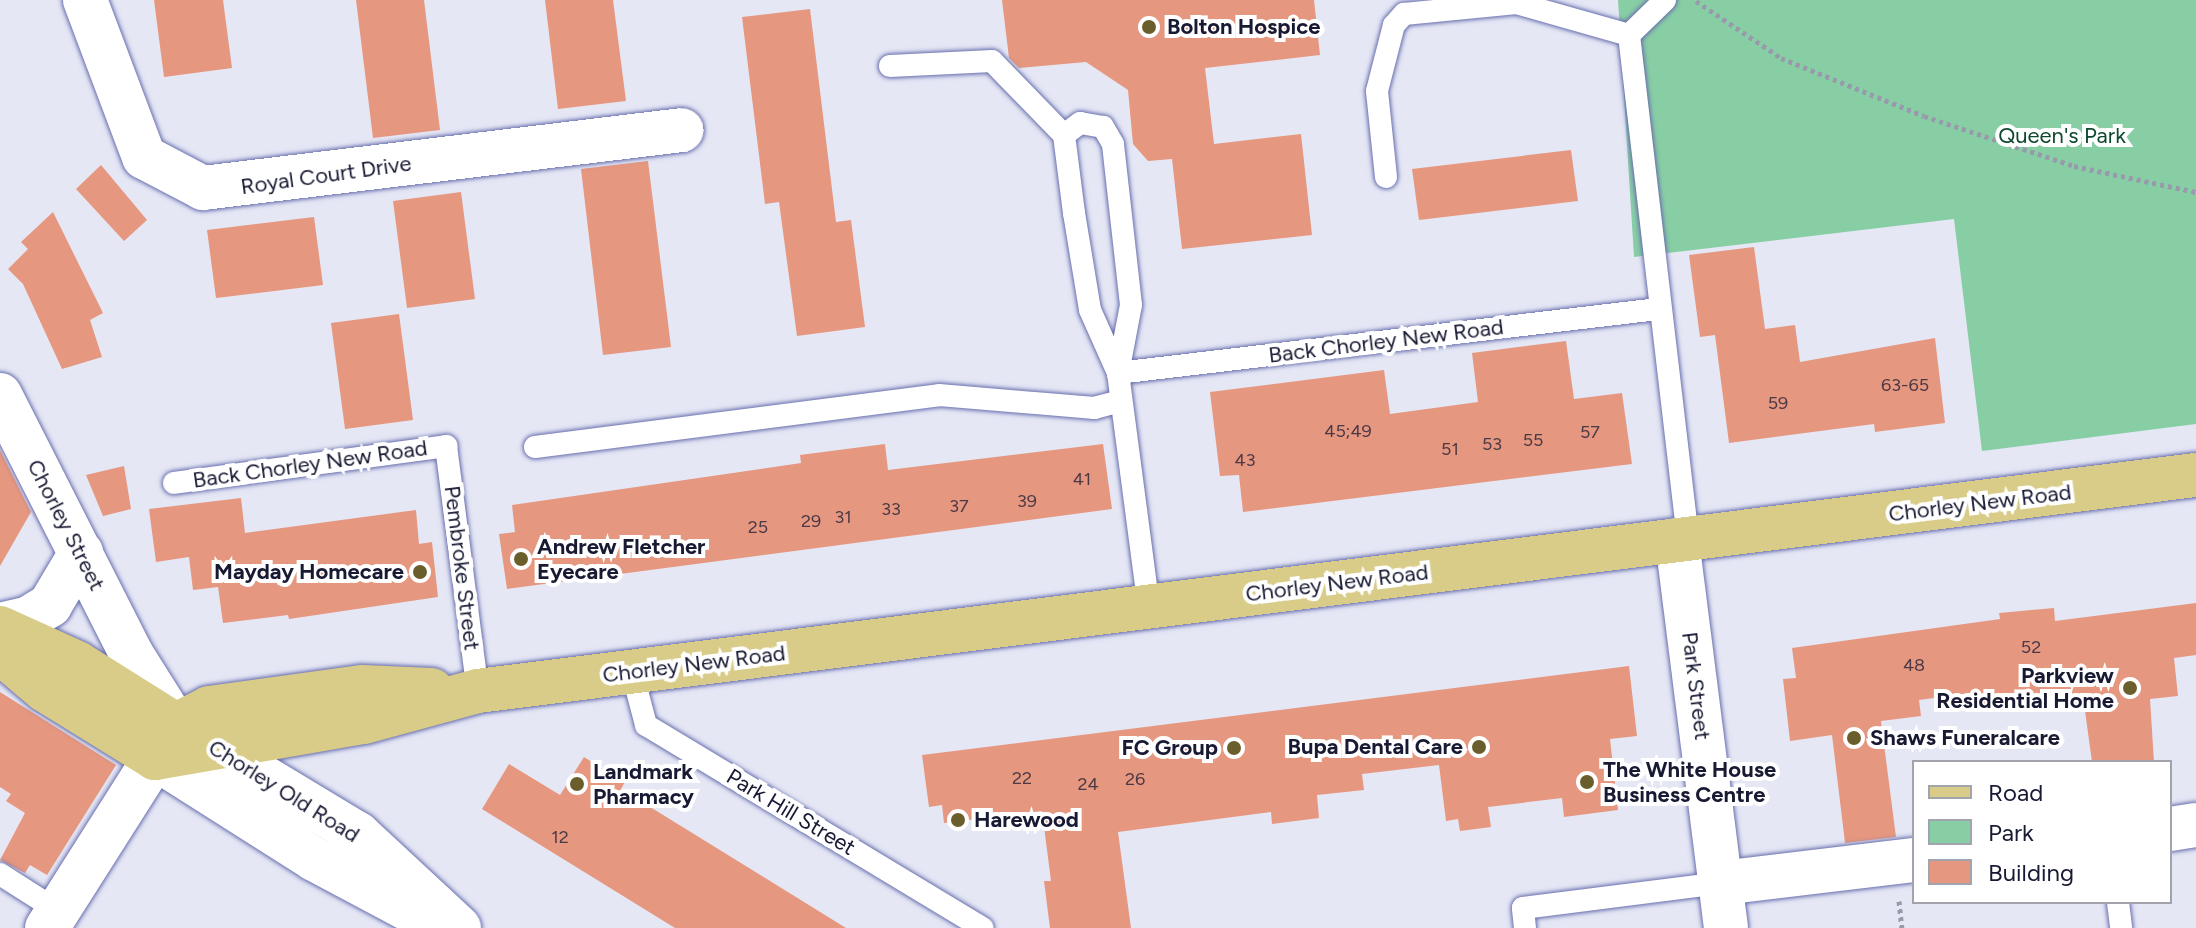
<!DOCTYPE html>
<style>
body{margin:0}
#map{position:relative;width:2196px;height:928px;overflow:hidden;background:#e5e7f5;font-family:Figtree,sans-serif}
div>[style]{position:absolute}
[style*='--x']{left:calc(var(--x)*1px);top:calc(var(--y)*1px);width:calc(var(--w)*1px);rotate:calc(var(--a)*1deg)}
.green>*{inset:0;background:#88cea5}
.building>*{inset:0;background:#e6977f}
.path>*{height:5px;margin-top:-2.5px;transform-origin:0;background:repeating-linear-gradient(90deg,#989aac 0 4px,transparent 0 8px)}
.roads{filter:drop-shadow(0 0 2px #686fae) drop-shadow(0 0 2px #686fae)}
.service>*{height:22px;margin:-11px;padding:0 11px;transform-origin:11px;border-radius:11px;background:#fff}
.minor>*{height:44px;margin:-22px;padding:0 22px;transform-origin:22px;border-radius:22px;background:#fff}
.secondary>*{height:44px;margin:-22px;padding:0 22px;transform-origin:22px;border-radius:22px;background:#fff}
.primary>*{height:44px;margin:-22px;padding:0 22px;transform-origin:22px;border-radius:22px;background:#d9cc89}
.dots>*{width:22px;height:22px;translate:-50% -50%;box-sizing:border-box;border:4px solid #fff;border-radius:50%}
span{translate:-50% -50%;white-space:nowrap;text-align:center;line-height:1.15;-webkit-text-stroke:8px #fff;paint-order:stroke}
.number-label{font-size:18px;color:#4c3946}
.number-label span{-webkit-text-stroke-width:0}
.poi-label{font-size:22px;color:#181a33;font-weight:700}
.left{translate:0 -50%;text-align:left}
.right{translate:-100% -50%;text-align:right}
.park-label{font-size:22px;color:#0c4a2e}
.street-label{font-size:22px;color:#181a33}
.legend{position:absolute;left:1912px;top:760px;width:260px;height:144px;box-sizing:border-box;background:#fff;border:2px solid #a3a3ad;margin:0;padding:10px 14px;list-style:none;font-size:24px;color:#181a33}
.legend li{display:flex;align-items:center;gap:16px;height:40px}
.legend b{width:40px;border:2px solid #a3a3ad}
</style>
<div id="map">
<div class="green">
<div style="clip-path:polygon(1618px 0,2196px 0,2196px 424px,1982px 451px,1954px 219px,1634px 257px)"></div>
</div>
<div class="building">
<div style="clip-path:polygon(154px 0,223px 0,232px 68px,164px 77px)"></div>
<div style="clip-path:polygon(356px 0,424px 0,440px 130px,373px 138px)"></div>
<div style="clip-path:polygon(545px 0,613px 0,626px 101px,558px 109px)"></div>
<div style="clip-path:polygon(1002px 0,1314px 0,1320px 55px,1205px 68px,1214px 144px,1301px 134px,1312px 235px,1182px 249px,1172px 159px,1148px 161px,1133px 144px,1128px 90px,1086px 62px,1019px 68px,1009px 58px)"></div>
<div style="clip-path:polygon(810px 9px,836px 222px,851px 220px,865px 327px,797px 336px,779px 202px,765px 204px,742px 17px)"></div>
<div style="clip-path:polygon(1571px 150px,1578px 201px,1419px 220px,1412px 169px)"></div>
<div style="clip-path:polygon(648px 161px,671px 347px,603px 355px,581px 169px)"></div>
<div style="clip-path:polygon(101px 165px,147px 220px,124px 241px,76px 189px)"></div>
<div style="clip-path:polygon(461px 192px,475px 299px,407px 308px,393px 201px)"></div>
<div style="clip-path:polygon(53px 212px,103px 313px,90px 320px,102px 357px,62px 369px,23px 284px,8px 269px,28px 249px,21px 242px)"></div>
<div style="clip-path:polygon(314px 217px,323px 285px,216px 298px,207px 230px)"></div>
<div style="clip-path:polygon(1754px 247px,1765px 329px,1795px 325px,1800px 362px,1935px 338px,1945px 423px,1875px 432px,1874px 424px,1729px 443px,1715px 335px,1700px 337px,1689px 255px)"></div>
<div style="clip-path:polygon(399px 314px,413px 420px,345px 429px,331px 323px)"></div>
<div style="clip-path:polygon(1566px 341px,1574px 399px,1622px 393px,1632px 464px,1243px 512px,1239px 475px,1220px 476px,1210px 392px,1384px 370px,1390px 414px,1478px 402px,1472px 353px)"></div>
<div style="clip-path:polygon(885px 444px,888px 470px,1103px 444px,1112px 509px,507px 589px,499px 534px,515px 532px,512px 505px,801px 463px,800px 455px)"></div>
<div style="clip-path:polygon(0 450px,31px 512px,0 566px)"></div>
<div style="clip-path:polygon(124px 466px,131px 509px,103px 516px,86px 475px)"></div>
<div style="clip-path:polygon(241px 498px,245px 533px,416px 510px,419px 544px,432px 542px,438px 597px,289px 619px,288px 615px,223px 623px,218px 587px,193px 590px,189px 557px,156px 562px,149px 509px)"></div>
<div style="clip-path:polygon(2196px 603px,2196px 655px,2174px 658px,2178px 696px,2150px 699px,2154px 762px,2092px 762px,2083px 696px,1980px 707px,1978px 692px,1919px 700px,1921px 716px,1881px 721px,1896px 837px,1845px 843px,1832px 735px,1790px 741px,1783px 679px,1796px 678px,1792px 648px,2000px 619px,1999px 613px,2054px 608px,2055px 621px)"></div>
<div style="clip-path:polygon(1629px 666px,1637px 736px,1610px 739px,1618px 810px,1564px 817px,1562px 798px,1488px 807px,1491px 827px,1460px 831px,1458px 819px,1446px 821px,1439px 765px,1362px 774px,1364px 790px,1317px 795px,1319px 818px,1272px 824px,1271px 812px,1118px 832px,1131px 928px,1050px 928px,1044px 881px,1051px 881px,1042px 811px,944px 823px,942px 805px,929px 807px,922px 755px)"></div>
<div style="clip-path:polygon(0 692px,116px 765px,47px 875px,30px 865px,25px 873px,0 860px,25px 813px,6px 801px,11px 794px,0 787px)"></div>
<div style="clip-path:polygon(584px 757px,625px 782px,621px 789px,846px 928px,675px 928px,482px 809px,509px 764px,560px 795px)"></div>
</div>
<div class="path">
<div style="--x:1696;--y:1;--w:102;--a:33.8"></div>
<div style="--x:1781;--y:58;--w:154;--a:22.1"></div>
<div style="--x:1924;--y:116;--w:158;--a:18.4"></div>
<div style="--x:2074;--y:166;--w:125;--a:12"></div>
<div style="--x:1899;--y:901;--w:27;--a:84"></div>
</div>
<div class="roads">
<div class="service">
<div style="--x:1665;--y:0;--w:50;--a:135.8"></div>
<div style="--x:1629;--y:35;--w:507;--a:83.32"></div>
<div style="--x:890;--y:66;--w:102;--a:-2.8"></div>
<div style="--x:992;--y:61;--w:103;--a:45.8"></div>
<div style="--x:1386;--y:177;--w:86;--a:-96"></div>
<div style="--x:1377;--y:91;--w:68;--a:-75.6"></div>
<div style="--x:1394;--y:25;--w:15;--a:-48"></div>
<div style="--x:1404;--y:14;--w:113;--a:-5.6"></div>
<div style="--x:1516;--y:3;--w:117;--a:15.8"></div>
<div style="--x:1118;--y:373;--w:69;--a:-79.2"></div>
<div style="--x:1131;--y:305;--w:162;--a:-96.4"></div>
<div style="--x:1113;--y:144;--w:20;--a:-120"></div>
<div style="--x:1103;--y:127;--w:23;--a:-170"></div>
<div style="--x:1080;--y:123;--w:20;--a:143"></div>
<div style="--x:1064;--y:135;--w:79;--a:82.7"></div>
<div style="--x:1074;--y:213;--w:98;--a:80.6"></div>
<div style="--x:1090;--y:310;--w:69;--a:66"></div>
<div style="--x:1118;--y:373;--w:236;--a:82.5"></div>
<div style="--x:1118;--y:373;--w:544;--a:-6.76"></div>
<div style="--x:535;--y:447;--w:407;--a:-7.3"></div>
<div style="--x:939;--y:395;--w:156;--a:4.8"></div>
<div style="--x:1094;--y:408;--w:28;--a:-15"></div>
<div style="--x:174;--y:483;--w:275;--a:-7.7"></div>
<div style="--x:446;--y:446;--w:247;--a:82.6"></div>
<div style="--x:632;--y:672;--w:55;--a:75.2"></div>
<div style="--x:646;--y:725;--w:393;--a:31.1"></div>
<div style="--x:0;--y:874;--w:69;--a:32.5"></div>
<div style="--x:2118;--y:902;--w:26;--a:83"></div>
<div style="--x:1525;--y:928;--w:20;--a:-96"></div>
<div style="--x:1523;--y:908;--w:200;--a:-7.2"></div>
</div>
<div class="minor">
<div style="--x:85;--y:0;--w:168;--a:69.4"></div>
<div style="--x:144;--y:157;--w:67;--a:27.7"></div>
<div style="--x:203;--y:188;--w:482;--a:-6.9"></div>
<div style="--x:0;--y:395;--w:292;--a:63.1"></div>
<div style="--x:132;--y:655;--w:83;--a:57.8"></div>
<div style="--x:1677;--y:540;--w:391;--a:82.8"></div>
<div style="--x:0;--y:625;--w:28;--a:-13"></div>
<div style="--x:27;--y:619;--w:27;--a:-31"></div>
<div style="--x:50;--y:605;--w:61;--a:-59.2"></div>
<div style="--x:2170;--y:829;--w:26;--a:-9"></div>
<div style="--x:1721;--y:883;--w:194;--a:-6.8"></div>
<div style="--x:47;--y:928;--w:201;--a:-57.6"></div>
<div style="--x:155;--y:758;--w:36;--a:-103"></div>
</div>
<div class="secondary">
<div style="--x:192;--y:734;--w:194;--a:31.1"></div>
<div style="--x:358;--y:834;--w:138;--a:42.9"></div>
<div style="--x:155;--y:758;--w:188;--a:32.4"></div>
<div style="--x:314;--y:859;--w:128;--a:28"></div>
</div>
<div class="primary">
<div style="--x:0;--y:628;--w:85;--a:24.4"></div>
<div style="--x:77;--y:663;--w:117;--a:32.1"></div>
<div style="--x:0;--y:652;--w:59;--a:40.2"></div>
<div style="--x:45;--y:690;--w:129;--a:31.7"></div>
<div style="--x:155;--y:758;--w:212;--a:-9.8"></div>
<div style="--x:364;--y:722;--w:118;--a:-15.2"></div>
<div style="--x:478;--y:691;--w:1732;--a:-7.17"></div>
<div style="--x:155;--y:758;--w:39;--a:-58"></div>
<div style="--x:176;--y:725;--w:37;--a:-27"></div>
<div style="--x:209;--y:708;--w:154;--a:-7.8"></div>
<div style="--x:362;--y:687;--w:70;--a:2.5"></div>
</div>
</div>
<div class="dots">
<div style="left:1149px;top:27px;background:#6a5f2c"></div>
<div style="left:521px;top:559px;background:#6a5f2c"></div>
<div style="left:420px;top:572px;background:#6a5f2c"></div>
<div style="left:2130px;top:688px;background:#6a5f2c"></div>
<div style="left:1854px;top:738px;background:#6a5f2c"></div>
<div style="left:1479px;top:747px;background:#6a5f2c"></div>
<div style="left:1234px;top:748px;background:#6a5f2c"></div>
<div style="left:1587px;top:782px;background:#6a5f2c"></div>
<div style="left:577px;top:784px;background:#6a5f2c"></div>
<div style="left:958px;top:820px;background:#6a5f2c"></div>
</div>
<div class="number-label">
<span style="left:1905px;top:385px">63-65</span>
<span style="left:1778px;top:403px">59</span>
<span style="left:1348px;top:431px">45;49</span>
<span style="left:1590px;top:432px">57</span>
<span style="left:1533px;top:440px">55</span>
<span style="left:1492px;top:444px">53</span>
<span style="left:1450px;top:449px">51</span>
<span style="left:1245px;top:460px">43</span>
<span style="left:1082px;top:479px">41</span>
<span style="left:1027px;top:501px">39</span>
<span style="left:959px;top:506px">37</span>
<span style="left:891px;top:509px">33</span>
<span style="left:843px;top:517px">31</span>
<span style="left:811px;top:521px">29</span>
<span style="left:758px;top:527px">25</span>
<span style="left:2031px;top:647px">52</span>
<span style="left:1914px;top:665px">48</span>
<span style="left:1022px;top:778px">22</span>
<span style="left:1135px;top:779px">26</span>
<span style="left:1088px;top:784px">24</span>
<span style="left:560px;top:837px">12</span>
</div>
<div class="poi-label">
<span class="left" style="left:1167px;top:27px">Bolton Hospice</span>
<span class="left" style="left:537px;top:559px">Andrew Fletcher<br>Eyecare</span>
<span class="right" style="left:404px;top:572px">Mayday Homecare</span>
<span class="right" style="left:2114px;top:688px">Parkview<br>Residential Home</span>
<span class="left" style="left:1870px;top:738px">Shaws Funeralcare</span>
<span class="right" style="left:1463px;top:747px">Bupa Dental Care</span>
<span class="right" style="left:1218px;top:748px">FC Group</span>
<span class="left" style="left:1603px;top:782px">The White House<br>Business Centre</span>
<span class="left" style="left:593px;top:784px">Landmark<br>Pharmacy</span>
<span class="left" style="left:974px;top:820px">Harewood</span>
</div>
<div class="park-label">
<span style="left:2062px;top:136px">Queen's Park</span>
</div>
<div class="street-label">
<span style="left:326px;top:175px;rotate:-8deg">Royal Court Drive</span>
<span style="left:1386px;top:341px;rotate:-7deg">Back Chorley New Road</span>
<span style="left:310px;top:464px;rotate:-8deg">Back Chorley New Road</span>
<span style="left:1980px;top:503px;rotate:-7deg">Chorley New Road</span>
<span style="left:66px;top:525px;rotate:63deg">Chorley Street</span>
<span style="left:462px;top:568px;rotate:83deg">Pembroke Street</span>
<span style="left:1337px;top:583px;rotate:-7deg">Chorley New Road</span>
<span style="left:694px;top:664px;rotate:-7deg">Chorley New Road</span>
<span style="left:1696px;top:686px;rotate:83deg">Park Street</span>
<span style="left:284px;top:791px;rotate:32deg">Chorley Old Road</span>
<span style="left:791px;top:812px;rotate:31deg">Park Hill Street</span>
</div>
<ul class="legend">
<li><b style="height:10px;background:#d9cc89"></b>Road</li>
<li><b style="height:22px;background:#88cea5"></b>Park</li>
<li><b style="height:22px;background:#e6977f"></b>Building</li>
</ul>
</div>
